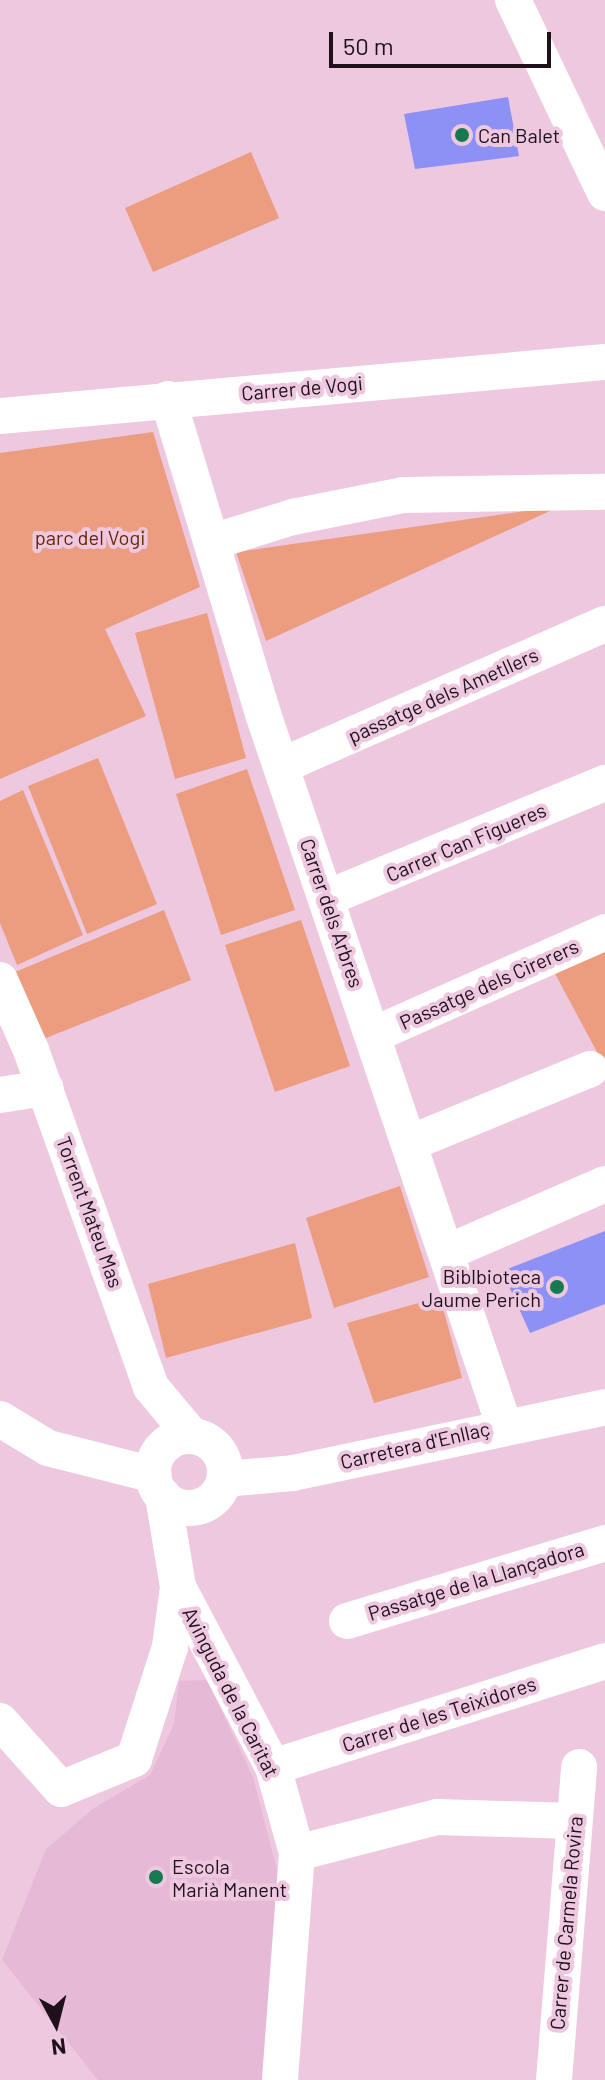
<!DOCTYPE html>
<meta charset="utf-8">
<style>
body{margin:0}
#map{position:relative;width:605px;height:2080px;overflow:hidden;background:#edc8df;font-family:Barlow,sans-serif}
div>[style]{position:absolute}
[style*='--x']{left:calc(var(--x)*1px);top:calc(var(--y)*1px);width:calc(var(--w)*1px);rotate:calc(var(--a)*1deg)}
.built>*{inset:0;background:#e6bad6}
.green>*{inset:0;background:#ec9c7f}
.building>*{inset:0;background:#8d90f4}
.minor>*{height:36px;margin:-18px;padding:0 18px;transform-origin:18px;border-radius:18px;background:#fff}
.minor>.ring{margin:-18px;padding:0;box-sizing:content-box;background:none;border:36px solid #fff;border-radius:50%}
.dots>*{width:22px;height:22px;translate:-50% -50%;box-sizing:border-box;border:4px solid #edc8df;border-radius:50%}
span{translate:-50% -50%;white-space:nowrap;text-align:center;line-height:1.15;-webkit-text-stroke:8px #edc8df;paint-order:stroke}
.poi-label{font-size:20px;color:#1e111a}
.left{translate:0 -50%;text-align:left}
.right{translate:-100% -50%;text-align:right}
.street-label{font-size:20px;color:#1e111a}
.park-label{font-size:20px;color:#682406}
.north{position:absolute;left:16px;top:1984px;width:80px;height:80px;-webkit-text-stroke:6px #edc8df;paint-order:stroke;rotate:173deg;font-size:22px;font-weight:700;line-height:32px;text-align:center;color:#1e111a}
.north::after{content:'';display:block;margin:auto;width:28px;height:36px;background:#1e111a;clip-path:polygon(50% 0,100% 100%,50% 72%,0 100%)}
.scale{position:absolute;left:329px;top:32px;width:222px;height:36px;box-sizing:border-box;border:4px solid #1e111a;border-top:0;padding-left:10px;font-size:24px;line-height:28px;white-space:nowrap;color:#1e111a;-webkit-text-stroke:6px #edc8df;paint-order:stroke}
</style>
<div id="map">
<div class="built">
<div style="clip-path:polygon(207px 1680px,253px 1777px,286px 1905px,266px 2080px,98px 2080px,2px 1960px,46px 1849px,94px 1808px,150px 1775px,174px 1724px,179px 1681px)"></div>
</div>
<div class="green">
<div style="clip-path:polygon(251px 152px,279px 218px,153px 272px,125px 208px)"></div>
<div style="clip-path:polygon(153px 432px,200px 587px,105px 629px,146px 716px,0 779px,0 453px)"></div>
<div style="clip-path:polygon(561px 506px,266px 641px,236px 552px)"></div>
<div style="clip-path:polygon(207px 613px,246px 758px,175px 779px,135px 633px)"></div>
<div style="clip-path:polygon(98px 758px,157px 904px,87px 934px,28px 786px)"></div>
<div style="clip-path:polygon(247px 769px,295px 910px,221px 935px,176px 794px)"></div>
<div style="clip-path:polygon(23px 790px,83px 935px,17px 965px,0 923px,0 801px)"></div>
<div style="clip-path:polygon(164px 910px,191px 980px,41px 1040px,15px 972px)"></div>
<div style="clip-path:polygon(301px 920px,350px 1066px,275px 1092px,225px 945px)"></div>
<div style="clip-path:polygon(605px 945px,605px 1067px,552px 968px)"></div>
<div style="clip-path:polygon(400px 1186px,429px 1277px,334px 1308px,306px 1218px)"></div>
<div style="clip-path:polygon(295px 1243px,312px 1318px,166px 1358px,148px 1284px)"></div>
<div style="clip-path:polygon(440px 1297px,462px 1378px,374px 1403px,347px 1323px)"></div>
</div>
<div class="building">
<div style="clip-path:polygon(508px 97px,519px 156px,415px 169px,404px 114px)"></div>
<div style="clip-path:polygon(605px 1231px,605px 1304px,530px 1333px,502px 1271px)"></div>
</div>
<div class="minor">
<div style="--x:513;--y:0;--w:214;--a:64.5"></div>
<div style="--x:168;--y:399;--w:329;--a:73.2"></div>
<div style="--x:263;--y:714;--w:751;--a:71.28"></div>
<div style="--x:0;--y:416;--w:607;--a:-5.1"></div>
<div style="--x:212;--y:542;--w:85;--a:-17.2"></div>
<div style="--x:293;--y:517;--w:112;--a:-11.3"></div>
<div style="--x:403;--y:495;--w:202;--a:-0.9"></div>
<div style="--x:281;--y:766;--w:354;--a:-23.7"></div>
<div style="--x:327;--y:898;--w:301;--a:-22.5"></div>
<div style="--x:0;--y:980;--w:77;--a:66.1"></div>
<div style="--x:31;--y:1050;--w:358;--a:70.4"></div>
<div style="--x:151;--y:1387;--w:64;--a:50.1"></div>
<div style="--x:373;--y:1035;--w:254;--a:-23.9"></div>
<div style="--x:0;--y:1095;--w:46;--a:-8.8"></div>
<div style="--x:410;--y:1143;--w:195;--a:-22.3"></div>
<div style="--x:448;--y:1252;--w:171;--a:-23.4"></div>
<div style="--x:0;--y:1419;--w:56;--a:31.1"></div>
<div style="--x:48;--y:1448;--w:109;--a:14.3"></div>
<div class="ring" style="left:153px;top:1436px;width:36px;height:36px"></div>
<div style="--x:225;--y:1479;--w:68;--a:-5"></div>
<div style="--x:293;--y:1473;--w:319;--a:-11.9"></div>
<div style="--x:163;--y:1496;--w:92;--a:80.6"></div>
<div style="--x:178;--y:1587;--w:204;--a:62.2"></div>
<div style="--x:273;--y:1767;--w:89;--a:74.4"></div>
<div style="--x:297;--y:1853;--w:228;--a:94.3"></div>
<div style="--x:347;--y:1621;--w:270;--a:-16.8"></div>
<div style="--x:0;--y:1721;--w:91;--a:48.1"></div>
<div style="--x:61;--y:1789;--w:79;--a:-22.3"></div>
<div style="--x:134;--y:1759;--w:118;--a:-72.2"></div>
<div style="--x:170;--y:1647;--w:61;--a:-82.4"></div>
<div style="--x:273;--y:1767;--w:349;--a:-17.7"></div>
<div style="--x:297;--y:1853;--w:145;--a:-14.4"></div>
<div style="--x:437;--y:1817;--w:137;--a:1.7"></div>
<div style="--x:554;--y:2080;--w:314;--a:-85.4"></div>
</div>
<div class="dots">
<div style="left:462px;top:135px;background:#167951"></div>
<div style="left:557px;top:1287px;background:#167951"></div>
<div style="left:156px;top:1877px;background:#167951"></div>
</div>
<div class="poi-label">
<span class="left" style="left:478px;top:135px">Can Balet</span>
<span class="right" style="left:541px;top:1288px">Biblbioteca<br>Jaume Perich</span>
<span class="left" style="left:172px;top:1878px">Escola<br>Marià Manent</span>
</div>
<div class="street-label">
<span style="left:302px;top:388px;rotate:-5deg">Carrer de Vogi</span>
<span style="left:443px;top:695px;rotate:-24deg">passatge dels Ametllers</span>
<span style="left:466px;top:842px;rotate:-23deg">Carrer Can Figueres</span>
<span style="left:332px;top:913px;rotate:71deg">Carrer dels Arbres</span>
<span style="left:489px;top:984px;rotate:-24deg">Passatge dels Cirerers</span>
<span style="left:90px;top:1212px;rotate:70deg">Torrent Mateu Mas</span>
<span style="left:415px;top:1445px;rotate:-13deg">Carretera d'Enllaç</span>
<span style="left:476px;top:1581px;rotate:-17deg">Passatge de la Llançadora</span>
<span style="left:231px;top:1692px;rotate:63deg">Avinguda de la Caritat</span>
<span style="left:439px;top:1714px;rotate:-18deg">Carrer de les Teixidores</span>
<span style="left:566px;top:1923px;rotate:-85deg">Carrer de Carmela Rovira</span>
</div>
<div class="park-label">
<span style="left:90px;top:537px">parc del Vogi</span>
</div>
<div class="north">N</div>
<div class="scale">50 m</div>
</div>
